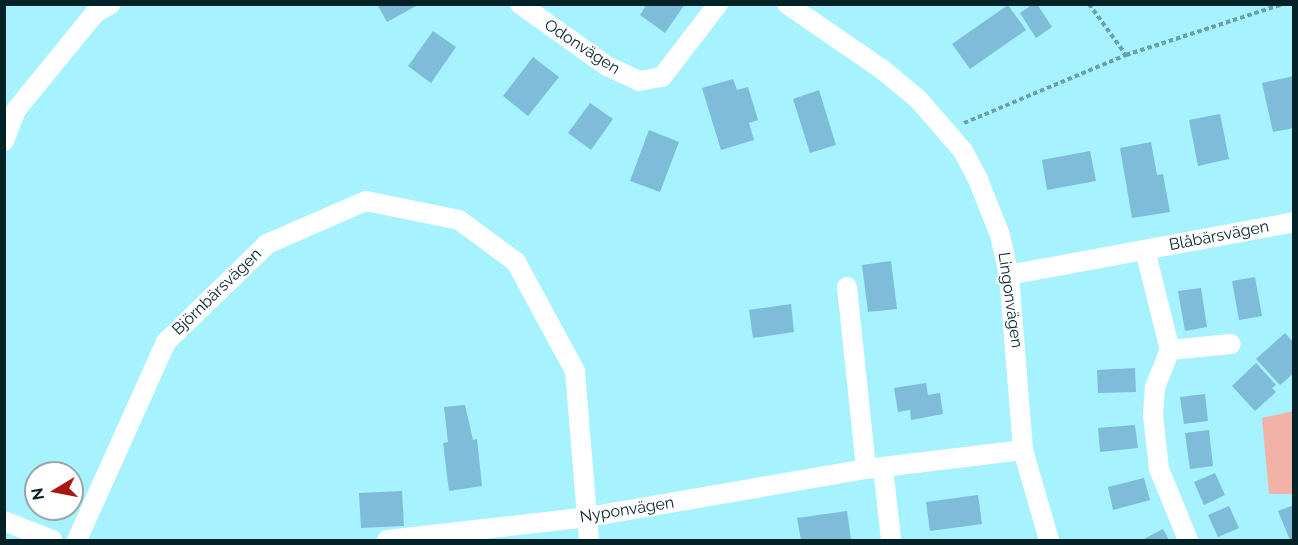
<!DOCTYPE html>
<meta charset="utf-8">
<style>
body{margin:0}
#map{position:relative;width:1298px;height:545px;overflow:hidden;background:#a6f2fe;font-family:Raleway,sans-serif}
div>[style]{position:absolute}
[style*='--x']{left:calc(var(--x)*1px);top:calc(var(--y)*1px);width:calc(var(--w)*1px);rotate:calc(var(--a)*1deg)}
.green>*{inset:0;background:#f3b2a8}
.building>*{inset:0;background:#7ebcd9}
.path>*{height:4px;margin-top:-2px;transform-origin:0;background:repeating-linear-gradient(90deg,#67a2ac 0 4.5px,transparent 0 7.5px)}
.street>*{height:20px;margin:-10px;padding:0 10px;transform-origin:10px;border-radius:10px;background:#fff}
span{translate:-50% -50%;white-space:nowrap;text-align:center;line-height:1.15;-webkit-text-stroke:4.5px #fff;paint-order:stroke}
.street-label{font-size:16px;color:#022227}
.frame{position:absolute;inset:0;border:6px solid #022227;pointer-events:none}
.north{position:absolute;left:24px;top:461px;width:60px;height:60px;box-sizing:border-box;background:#fff;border:2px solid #9aa7a9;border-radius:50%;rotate:260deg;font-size:16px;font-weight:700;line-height:24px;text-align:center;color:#022227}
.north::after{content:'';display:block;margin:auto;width:21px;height:27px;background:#aa1712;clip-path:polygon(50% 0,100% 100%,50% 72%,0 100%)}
</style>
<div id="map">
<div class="green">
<div style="clip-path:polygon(1293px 411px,1293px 494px,1269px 494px,1262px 418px)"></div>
</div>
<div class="building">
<div style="clip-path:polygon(377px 4px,415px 4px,416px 6px,387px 22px)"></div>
<div style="clip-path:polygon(647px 4px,685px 4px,665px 33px,640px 15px)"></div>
<div style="clip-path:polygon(1033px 4px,1037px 4px,1052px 27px,1036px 38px,1020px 13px)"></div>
<div style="clip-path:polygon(1008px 5px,1026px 30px,970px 69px,952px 44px)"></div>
<div style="clip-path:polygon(433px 31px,456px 47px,431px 83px,408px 66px)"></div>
<div style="clip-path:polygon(533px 57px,559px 77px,528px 116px,503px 96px)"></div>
<div style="clip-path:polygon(1294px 76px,1294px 128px,1273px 132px,1262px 83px)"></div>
<div style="clip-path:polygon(733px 79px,737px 90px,748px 87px,758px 120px,749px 123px,754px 140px,721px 150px,702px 88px)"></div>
<div style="clip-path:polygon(819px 90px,836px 145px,810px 153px,793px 99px)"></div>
<div style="clip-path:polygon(590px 103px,613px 119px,591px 150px,568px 133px)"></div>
<div style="clip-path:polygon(1220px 114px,1229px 159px,1198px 166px,1189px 120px)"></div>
<div style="clip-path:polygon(649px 130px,679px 142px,660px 192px,630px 181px)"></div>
<div style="clip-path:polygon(1151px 142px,1157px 175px,1163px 174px,1170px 212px,1132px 218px,1120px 148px)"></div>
<div style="clip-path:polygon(1090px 151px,1096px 181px,1047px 190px,1042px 160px)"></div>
<div style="clip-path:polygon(891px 261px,897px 309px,868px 312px,862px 265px)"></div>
<div style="clip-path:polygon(1255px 277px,1262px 316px,1239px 320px,1232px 281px)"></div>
<div style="clip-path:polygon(1201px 288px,1207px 327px,1185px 331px,1178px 291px)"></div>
<div style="clip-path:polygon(791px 304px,794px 332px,753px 338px,749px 310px)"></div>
<div style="clip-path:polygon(1285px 333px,1294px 343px,1294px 373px,1280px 385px,1256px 359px)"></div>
<div style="clip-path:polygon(1256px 363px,1276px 385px,1272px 388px,1276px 392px,1255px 411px,1232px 386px)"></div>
<div style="clip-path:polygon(1135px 368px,1136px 392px,1098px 393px,1097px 370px)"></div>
<div style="clip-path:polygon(926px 383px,928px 395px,940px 393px,943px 414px,911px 420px,910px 410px,898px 412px,894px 388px)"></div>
<div style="clip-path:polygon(1205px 394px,1208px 421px,1184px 424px,1180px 397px)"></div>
<div style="clip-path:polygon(465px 405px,473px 440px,477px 439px,482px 486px,449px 491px,443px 443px,448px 442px,444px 407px)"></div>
<div style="clip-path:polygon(1135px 425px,1138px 448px,1100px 452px,1098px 428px)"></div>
<div style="clip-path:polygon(1209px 430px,1213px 466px,1190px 469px,1185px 433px)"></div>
<div style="clip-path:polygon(1215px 473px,1225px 495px,1204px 505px,1194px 482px)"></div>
<div style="clip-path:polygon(1144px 478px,1150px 500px,1113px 510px,1108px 487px)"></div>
<div style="clip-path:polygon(402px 491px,404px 526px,361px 528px,359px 493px)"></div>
<div style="clip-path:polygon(978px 495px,982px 524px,930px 531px,926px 502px)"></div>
<div style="clip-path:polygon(1294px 505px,1294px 540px,1290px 540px,1278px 511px)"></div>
<div style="clip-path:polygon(1229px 506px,1239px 528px,1218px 537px,1208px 515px)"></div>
<div style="clip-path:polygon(847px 511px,851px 539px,801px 540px,797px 518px)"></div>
<div style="clip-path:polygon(1163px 529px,1169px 540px,1142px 540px)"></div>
</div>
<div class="path">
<div style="--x:1089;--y:4;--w:63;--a:54"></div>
<div style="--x:964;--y:123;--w:176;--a:-22.8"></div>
<div style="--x:1126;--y:55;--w:165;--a:-18"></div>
</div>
<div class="street">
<div style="--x:520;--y:4;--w:107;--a:35.5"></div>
<div style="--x:607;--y:66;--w:35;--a:25"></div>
<div style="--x:639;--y:81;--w:23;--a:-10"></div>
<div style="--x:662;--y:77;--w:92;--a:-52.5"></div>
<div style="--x:787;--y:4;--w:116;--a:34.5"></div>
<div style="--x:883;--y:70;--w:47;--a:39.8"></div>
<div style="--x:919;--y:100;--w:67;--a:49.2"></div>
<div style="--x:963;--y:151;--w:30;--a:62"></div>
<div style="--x:977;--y:177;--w:62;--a:68.4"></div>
<div style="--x:1000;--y:235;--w:41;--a:77.3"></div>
<div style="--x:1009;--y:275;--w:176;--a:85.4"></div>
<div style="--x:1023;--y:450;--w:94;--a:73.9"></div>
<div style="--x:4;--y:141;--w:33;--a:-69"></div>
<div style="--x:16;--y:110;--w:125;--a:-50.8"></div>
<div style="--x:95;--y:13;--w:18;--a:-29"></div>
<div style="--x:1145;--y:250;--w:103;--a:76"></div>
<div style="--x:1009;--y:275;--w:290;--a:-10.5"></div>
<div style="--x:847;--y:287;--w:183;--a:84"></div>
<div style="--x:883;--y:467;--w:73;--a:83.7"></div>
<div style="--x:4;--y:521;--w:52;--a:21.6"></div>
<div style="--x:77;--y:540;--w:217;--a:-65.8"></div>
<div style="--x:166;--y:342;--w:141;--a:-44.1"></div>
<div style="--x:267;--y:244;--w:108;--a:-23.5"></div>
<div style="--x:366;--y:201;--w:95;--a:11.5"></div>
<div style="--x:459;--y:220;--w:71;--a:36.4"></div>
<div style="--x:516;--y:262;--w:124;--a:61.6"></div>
<div style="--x:575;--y:371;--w:170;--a:85.3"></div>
<div style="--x:387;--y:540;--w:202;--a:-6.5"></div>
<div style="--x:588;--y:517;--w:282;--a:-9.8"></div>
<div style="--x:866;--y:469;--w:158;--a:-6.9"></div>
<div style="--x:1188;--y:540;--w:77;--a:-112.2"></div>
<div style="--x:1159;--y:469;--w:54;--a:-96.3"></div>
<div style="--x:1153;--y:415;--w:28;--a:-86"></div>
<div style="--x:1155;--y:387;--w:40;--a:-68"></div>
<div style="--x:1170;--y:350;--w:61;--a:-5.6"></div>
</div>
<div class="street-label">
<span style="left:582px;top:47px;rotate:33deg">Odonvägen</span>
<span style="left:1219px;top:236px;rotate:-11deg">Blåbärsvägen</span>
<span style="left:217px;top:292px;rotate:-44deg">Björnbärsvägen</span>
<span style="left:1010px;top:300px;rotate:82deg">Lingonvägen</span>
<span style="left:627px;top:510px;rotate:-9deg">Nyponvägen</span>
</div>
<div class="frame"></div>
<div class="north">N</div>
</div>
